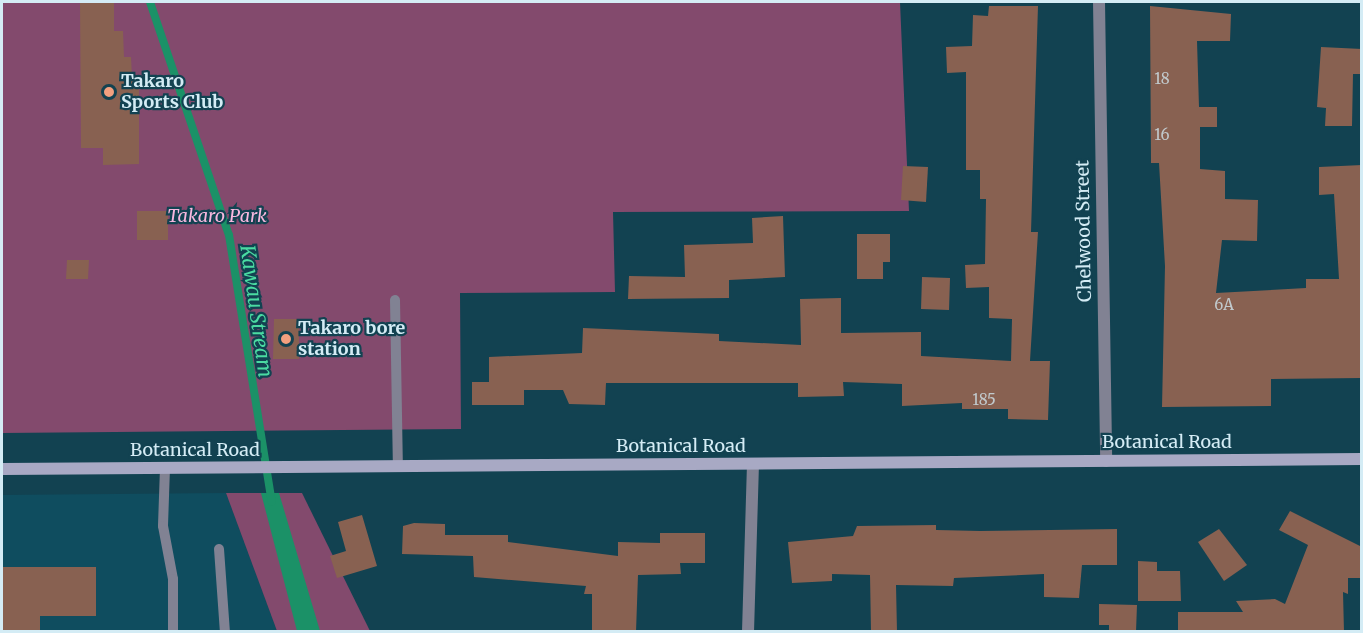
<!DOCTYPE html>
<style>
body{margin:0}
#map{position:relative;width:1363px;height:633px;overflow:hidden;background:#124251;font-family:Merriweather,serif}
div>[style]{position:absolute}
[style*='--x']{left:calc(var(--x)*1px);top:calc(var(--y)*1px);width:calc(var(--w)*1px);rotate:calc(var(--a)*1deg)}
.built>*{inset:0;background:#0f4d5f}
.green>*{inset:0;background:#834a6d}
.water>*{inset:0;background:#1b9167}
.stream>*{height:8px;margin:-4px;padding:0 4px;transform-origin:4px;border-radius:4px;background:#1b9167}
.building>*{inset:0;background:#886151}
.service>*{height:10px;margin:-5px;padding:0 5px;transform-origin:5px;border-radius:5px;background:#818293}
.minor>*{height:12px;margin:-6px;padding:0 6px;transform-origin:6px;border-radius:6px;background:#818293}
.secondary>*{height:12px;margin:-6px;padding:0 6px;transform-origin:6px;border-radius:6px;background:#a8a9c4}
.dots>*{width:16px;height:16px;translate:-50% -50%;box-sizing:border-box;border:3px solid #124251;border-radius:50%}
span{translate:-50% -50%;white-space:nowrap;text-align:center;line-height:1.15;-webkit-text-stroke:4.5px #124251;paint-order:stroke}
.number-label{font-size:15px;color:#c1c9cc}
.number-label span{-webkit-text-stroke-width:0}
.poi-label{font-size:18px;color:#d4ecf5;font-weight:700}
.left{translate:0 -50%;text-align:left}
.park-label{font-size:18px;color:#f9b8df;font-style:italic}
.street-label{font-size:18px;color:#d4ecf5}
.water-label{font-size:20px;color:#4adca2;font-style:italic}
.frame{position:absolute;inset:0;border:3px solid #d4ecf5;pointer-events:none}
</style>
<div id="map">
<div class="built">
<div style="clip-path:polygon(226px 493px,277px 631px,2px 631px,2px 495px)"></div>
</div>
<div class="green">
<div style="clip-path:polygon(2px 2px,900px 2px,909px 211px,613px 212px,615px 292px,460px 293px,461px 429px,2px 433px)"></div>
<div style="clip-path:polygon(226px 493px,302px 493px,370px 631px,277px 631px)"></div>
</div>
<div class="water">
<div style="clip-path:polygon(261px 493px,279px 493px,320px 631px,297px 631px)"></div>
</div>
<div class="stream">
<div style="--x:150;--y:2;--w:246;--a:71.3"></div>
<div style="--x:229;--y:235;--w:270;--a:80.9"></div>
</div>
<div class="building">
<div style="clip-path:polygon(80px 2px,114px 2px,114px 31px,123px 31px,124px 57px,131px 57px,132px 77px,139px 77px,139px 164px,103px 165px,103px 148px,81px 148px)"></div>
<div style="clip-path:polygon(989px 6px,1038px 6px,1031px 232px,1038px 232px,1030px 361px,1050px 361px,1048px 420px,1008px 419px,1008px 409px,962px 409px,962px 403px,902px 406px,902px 384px,843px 382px,844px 396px,798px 397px,798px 383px,606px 383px,605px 405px,569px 404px,563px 390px,524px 390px,524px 405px,472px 405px,472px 382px,489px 382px,489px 357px,582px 353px,583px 328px,719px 334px,719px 341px,801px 345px,800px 299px,841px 298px,841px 333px,921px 332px,921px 356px,1011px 361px,1012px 319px,989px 318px,989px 287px,966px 288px,965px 265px,985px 264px,986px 199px,980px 199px,980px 170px,966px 170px,966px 72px,947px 73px,946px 47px,972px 46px,973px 15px,988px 16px)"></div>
<div style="clip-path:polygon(1150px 6px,1231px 14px,1230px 41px,1197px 41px,1199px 107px,1217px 107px,1217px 127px,1200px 127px,1200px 169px,1225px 171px,1225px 199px,1258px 200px,1257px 241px,1222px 240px,1216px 293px,1306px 288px,1306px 279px,1339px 279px,1334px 194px,1319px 195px,1319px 167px,1362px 165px,1362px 378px,1271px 379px,1271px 406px,1162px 407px,1165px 266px,1159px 163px,1151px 163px)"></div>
<div style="clip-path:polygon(1321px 47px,1362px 49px,1362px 74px,1353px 74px,1352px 126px,1325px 126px,1326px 108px,1317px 107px)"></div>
<div style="clip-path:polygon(903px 166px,928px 167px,926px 202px,901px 200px)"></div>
<div style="clip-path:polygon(137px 211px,168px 211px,168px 240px,137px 240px)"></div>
<div style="clip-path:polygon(783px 216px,785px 277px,729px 280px,729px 298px,628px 299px,629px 276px,685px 277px,684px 245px,753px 243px,752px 218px)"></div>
<div style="clip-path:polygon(857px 234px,890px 234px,890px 262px,883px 262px,883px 279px,857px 279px)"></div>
<div style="clip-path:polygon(67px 260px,89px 260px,88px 279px,66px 279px)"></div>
<div style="clip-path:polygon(922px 277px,950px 278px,949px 310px,921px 309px)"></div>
<div style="clip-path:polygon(274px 319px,299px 319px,299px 359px,273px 359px)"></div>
<div style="clip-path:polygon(1290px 511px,1362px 547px,1362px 578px,1348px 578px,1348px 594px,1343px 592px,1344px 632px,1178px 632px,1178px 612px,1243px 612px,1236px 601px,1275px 599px,1285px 604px,1308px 545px,1279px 530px)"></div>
<div style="clip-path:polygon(362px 515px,377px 566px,337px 578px,330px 556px,346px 551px,338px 522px)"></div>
<div style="clip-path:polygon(414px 523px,445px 524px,445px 535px,508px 535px,508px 542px,618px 556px,618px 542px,660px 543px,660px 533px,705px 533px,705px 563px,680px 563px,681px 574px,638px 575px,636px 632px,592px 632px,592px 594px,584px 594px,586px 586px,474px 577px,473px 556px,402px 554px,403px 526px)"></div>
<div style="clip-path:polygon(936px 525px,936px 530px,980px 531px,1117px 529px,1117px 565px,1082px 565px,1079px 598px,1044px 597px,1044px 574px,954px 578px,953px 586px,896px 585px,897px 632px,871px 632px,870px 575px,832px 574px,832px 581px,792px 583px,788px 542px,853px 536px,857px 526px)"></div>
<div style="clip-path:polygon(1219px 529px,1247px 565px,1224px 581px,1198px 542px)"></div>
<div style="clip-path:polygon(1138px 561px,1157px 562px,1157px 571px,1180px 571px,1181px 601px,1138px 601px)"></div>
<div style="clip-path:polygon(2px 567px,96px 567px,96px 616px,40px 616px,40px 632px,2px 632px)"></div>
<div style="clip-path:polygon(1099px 604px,1137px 605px,1136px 632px,1109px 632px,1109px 625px,1099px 625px)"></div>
</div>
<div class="service">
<div style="--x:395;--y:300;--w:165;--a:89"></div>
<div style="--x:165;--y:468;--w:58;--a:92"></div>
<div style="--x:163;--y:526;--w:54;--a:79.3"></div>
<div style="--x:173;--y:579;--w:53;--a:90"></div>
<div style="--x:219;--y:549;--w:83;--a:85.9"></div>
</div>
<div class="minor">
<div style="--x:1099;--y:2;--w:459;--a:89.1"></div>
<div style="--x:748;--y:632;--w:168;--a:-88.3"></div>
</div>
<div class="secondary">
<div style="--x:2;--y:469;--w:1360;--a:-0.42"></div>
</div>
<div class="dots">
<div style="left:109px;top:92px;background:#f2a07f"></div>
<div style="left:286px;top:339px;background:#f2a07f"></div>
</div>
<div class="number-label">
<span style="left:1162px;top:79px">18</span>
<span style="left:1162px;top:135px">16</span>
<span style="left:1224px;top:305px">6A</span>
<span style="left:984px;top:400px">185</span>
</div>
<div class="poi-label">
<span class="left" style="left:121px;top:92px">Takaro<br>Sports Club</span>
<span class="left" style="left:298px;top:339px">Takaro bore<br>station</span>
</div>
<div class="park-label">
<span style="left:217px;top:216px">Takaro Park</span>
</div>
<div class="street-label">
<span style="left:1084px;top:231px;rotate:-91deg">Chelwood Street</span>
<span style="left:1167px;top:442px">Botanical Road</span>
<span style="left:681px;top:446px">Botanical Road</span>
<span style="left:195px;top:450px">Botanical Road</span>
</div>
<div class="water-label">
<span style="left:257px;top:311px;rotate:82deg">Kawau Stream</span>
</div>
<div class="frame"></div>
</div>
